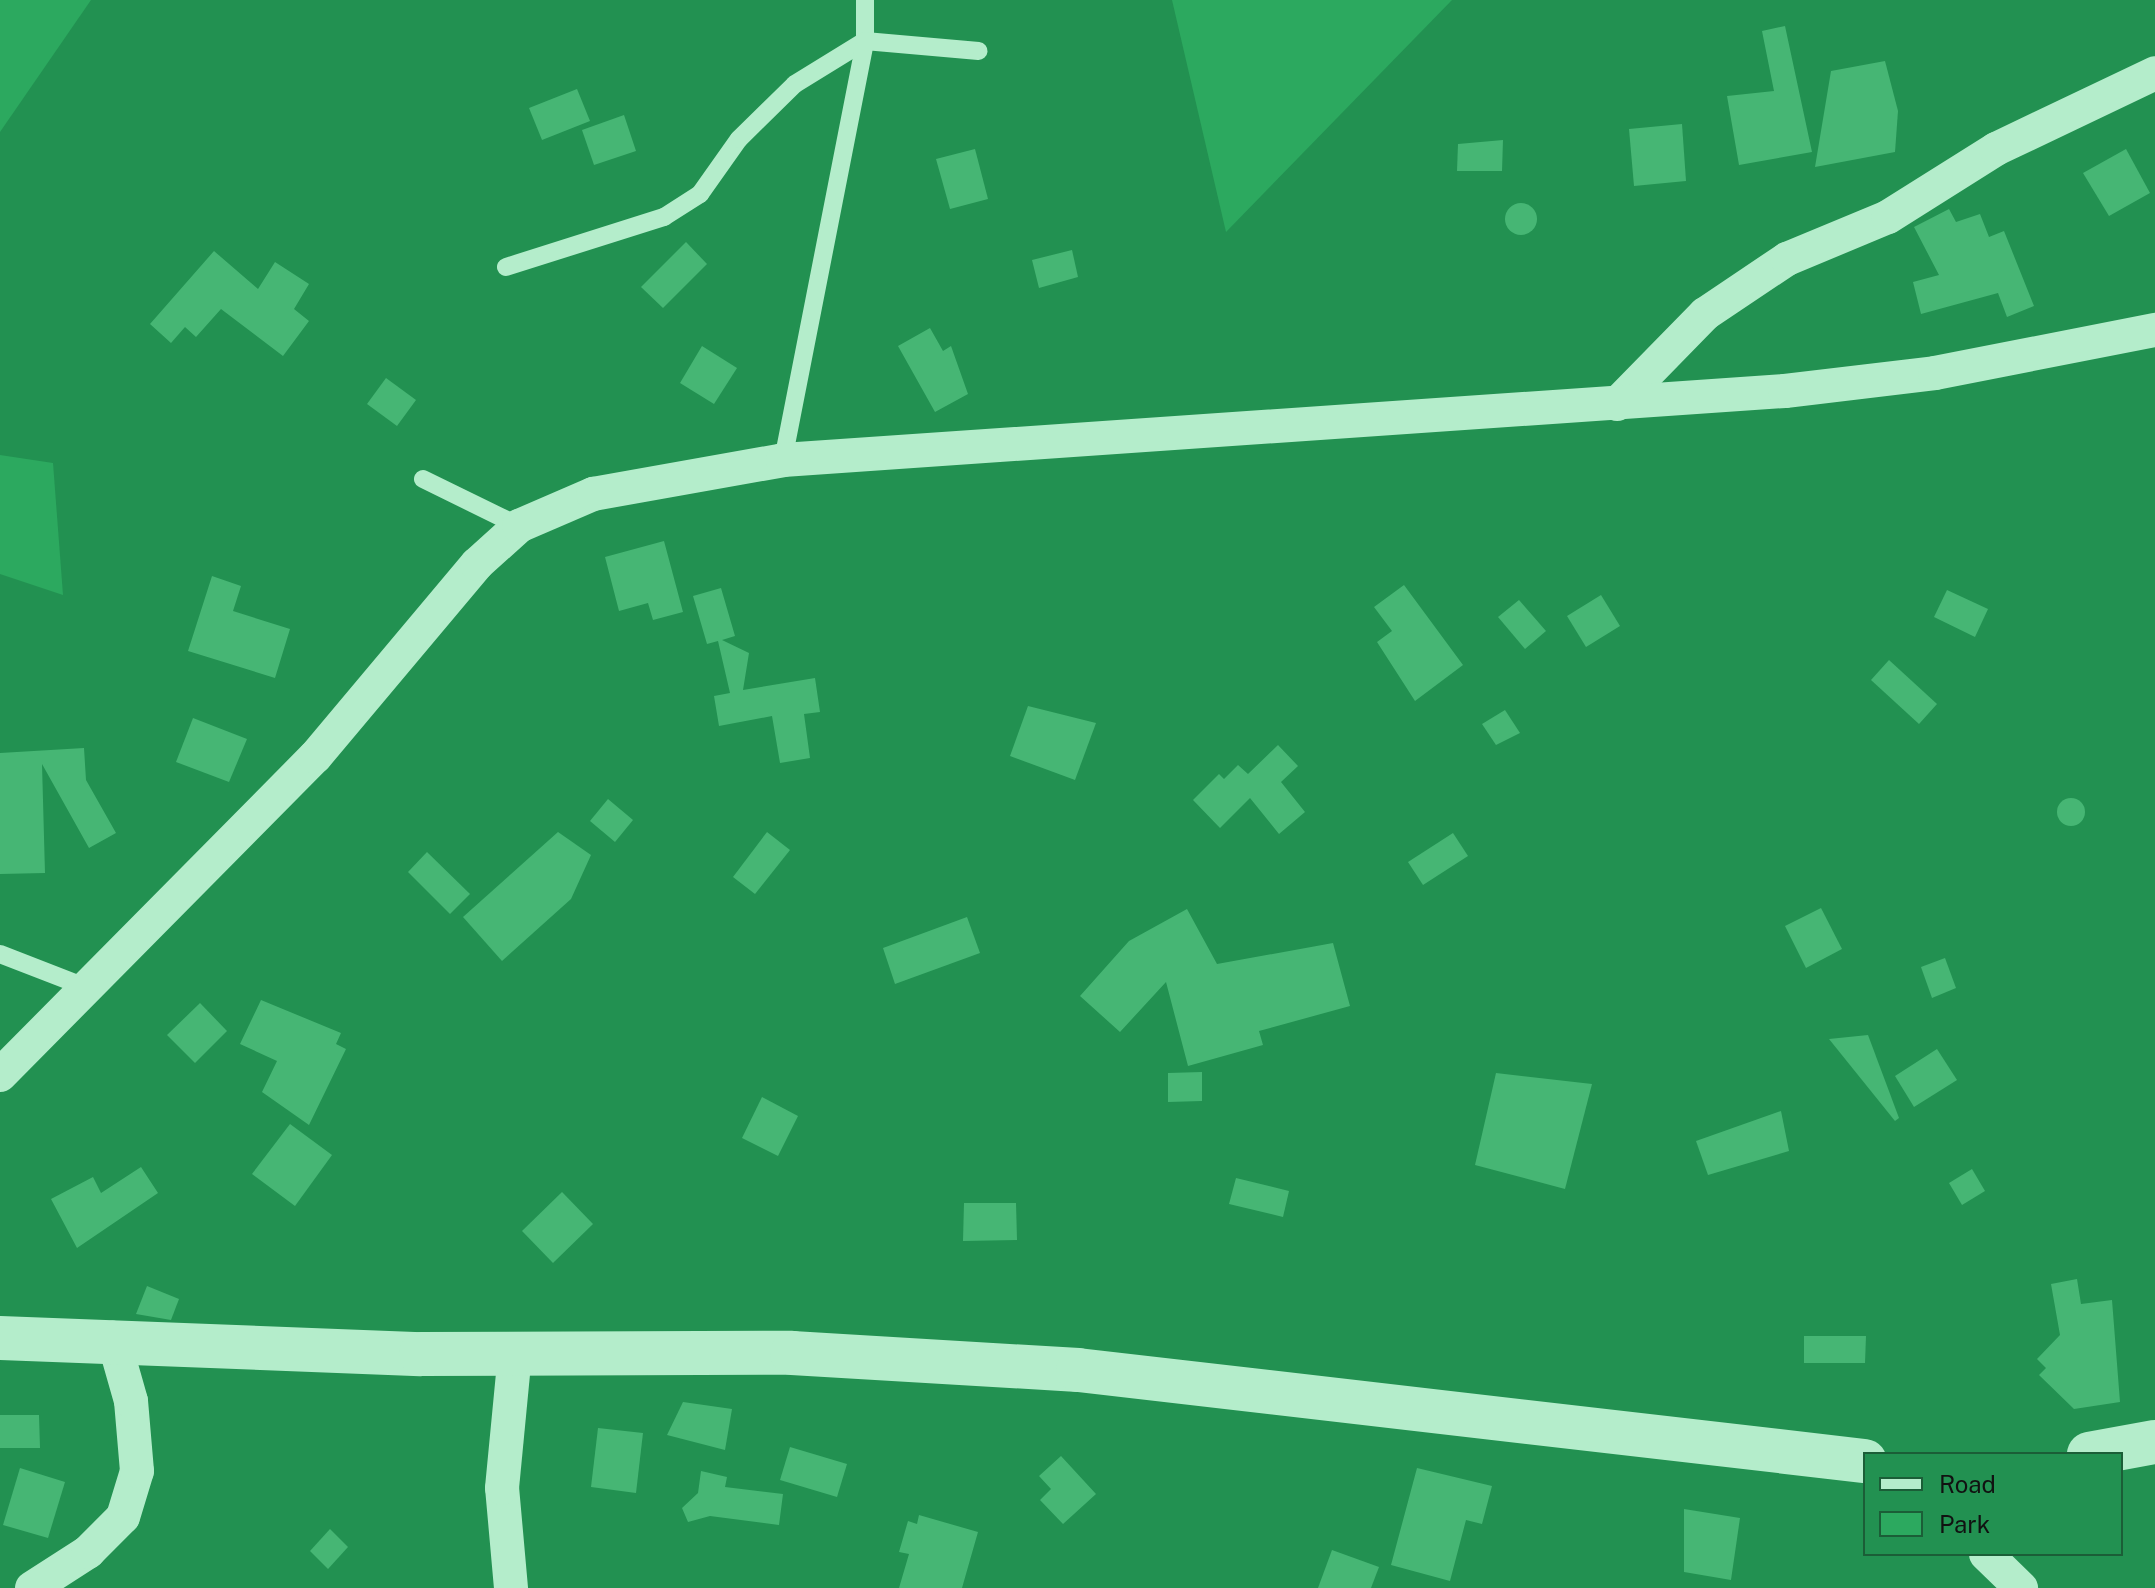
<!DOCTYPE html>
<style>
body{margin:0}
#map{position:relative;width:2155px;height:1588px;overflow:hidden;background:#229151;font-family:"Public Sans",sans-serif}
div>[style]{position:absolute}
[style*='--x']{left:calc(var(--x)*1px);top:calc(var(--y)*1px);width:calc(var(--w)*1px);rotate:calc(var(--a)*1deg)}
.green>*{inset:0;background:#2ca95f}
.building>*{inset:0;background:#46b674}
.round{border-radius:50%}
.service>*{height:18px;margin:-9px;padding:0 9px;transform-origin:9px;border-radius:9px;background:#b4edcb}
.minor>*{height:34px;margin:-17px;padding:0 17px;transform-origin:17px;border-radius:17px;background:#b4edcb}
.tertiary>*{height:44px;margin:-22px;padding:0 22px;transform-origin:22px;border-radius:22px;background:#b4edcb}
span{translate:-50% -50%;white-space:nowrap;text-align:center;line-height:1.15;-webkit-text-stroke:6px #229151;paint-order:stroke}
.legend{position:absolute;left:1863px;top:1452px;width:260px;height:104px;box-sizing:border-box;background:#229151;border:2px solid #1b5e37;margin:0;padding:10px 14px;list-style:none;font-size:24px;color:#111}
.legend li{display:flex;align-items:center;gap:16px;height:40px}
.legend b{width:40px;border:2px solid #1b5e37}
</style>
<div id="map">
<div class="green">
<div style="clip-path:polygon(0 0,91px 0,0 132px)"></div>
<div style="clip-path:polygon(1172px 0,1452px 0,1226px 232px)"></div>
<div style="clip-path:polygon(0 455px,53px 463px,63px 595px,0 574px)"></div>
</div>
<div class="building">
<div style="clip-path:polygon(1785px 26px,1812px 152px,1739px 165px,1727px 96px,1774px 91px,1762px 31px)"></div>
<div style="clip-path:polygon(1885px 61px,1898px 111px,1895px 152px,1815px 167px,1831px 71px)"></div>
<div style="clip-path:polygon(577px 89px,590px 121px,542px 140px,529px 108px)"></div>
<div style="clip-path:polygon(624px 115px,636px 151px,594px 165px,582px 130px)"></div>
<div style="clip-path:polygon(1682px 124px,1686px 181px,1634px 186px,1629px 129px)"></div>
<div style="clip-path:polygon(1503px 140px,1502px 171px,1457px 171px,1458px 144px)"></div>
<div style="clip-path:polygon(975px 149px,988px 199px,950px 209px,936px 159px)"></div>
<div style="clip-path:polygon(2126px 149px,2150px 193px,2109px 216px,2083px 173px)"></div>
<div class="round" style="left:1505px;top:203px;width:32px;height:32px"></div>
<div style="clip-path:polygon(1949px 209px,1956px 222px,1980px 214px,1989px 237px,2004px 231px,2034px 306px,2007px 317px,1998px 293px,1921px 314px,1913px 282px,1939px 275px,1914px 227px)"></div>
<div style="clip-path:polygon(686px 242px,707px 264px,663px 308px,641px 287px)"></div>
<div style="clip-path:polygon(1072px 250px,1078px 277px,1039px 288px,1032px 260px)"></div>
<div style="clip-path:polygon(214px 251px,258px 289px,275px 262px,309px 284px,294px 309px,309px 321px,283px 356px,221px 309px,196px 337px,185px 327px,171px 343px,150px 324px)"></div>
<div style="clip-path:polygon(930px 328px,943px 351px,951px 346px,968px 394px,935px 412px,898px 346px)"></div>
<div style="clip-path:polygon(702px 346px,737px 368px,714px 404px,680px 383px)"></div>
<div style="clip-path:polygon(386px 378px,416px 400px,397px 426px,367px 404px)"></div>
<div style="clip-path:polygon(664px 541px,683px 612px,653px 620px,648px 603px,619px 611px,605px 557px)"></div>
<div style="clip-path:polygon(212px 576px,241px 586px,233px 611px,290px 629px,275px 678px,188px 651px)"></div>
<div style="clip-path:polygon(1404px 585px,1463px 665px,1415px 701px,1377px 642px,1392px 631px,1374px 607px)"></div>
<div style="clip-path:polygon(721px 588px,735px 636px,722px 640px,749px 653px,743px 690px,815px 678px,820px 712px,804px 714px,810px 758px,780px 763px,772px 716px,719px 726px,714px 696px,730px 693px,718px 641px,707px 644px,693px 596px)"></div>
<div style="clip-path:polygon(1947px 590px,1988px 609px,1975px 637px,1934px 617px)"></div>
<div style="clip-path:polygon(1601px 595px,1620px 626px,1586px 647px,1567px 616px)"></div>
<div style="clip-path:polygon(1519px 600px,1546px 631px,1525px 649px,1498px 617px)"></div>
<div style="clip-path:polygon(1889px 660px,1937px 704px,1919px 724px,1871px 680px)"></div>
<div style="clip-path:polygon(1028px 706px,1096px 723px,1075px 780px,1010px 756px)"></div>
<div style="clip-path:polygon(1505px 710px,1520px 733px,1496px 745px,1482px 724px)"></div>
<div style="clip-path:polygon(193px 718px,247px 739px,229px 782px,176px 762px)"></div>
<div style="clip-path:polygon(1278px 745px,1298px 766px,1281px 782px,1305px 812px,1279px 834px,1250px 798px,1220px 828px,1193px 800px,1219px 774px,1224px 779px,1238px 765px,1248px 774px)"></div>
<div style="clip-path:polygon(84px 748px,86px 780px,116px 833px,89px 848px,42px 764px,45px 873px,0 874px,0 753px)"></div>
<div class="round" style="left:2057px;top:798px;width:28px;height:28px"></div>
<div style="clip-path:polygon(608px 799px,633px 820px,615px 842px,590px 821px)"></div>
<div style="clip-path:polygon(558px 832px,591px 855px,571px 899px,502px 961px,463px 917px)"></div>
<div style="clip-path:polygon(767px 832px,790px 850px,755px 894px,733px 877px)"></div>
<div style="clip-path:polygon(1453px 833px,1468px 856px,1423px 885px,1408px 862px)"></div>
<div style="clip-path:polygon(427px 852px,470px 894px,450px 914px,408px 872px)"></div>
<div style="clip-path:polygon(1821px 908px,1842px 949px,1806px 968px,1785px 926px)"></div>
<div style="clip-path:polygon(1187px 909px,1217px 964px,1333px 943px,1350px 1006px,1259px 1031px,1263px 1045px,1188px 1066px,1166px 982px,1120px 1032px,1080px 996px,1129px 941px)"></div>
<div style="clip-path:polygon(967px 917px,980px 953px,895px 984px,883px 948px)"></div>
<div style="clip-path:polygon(1945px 958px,1956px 988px,1932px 998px,1921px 967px)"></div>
<div style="clip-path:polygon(261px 1000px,341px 1033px,336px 1044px,346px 1049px,309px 1125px,262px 1092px,277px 1061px,240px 1044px)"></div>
<div style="clip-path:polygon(200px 1003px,227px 1031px,195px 1063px,167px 1035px)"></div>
<div style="clip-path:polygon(1868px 1035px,1899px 1118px,1895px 1121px,1829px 1039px)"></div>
<div style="clip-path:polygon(1937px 1049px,1957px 1080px,1914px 1107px,1895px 1076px)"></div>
<div style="clip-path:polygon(1202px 1072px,1202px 1101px,1168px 1102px,1168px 1073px)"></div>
<div style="clip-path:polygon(1496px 1073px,1592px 1084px,1565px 1189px,1475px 1165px)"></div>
<div style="clip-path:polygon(762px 1097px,798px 1116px,778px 1156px,742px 1138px)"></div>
<div style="clip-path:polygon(1781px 1111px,1789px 1151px,1708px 1175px,1696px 1141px)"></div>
<div style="clip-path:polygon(290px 1124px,332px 1155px,295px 1206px,252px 1174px)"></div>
<div style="clip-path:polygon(141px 1167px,158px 1193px,77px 1248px,51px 1199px,93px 1177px,101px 1193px)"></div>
<div style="clip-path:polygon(1972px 1169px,1985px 1191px,1962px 1205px,1949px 1183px)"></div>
<div style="clip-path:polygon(1236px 1178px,1289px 1191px,1283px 1217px,1229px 1204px)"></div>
<div style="clip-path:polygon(562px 1192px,593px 1224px,553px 1263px,522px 1231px)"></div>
<div style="clip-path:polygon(964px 1203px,1016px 1203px,1017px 1240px,963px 1241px)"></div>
<div style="clip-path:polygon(2077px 1279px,2081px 1304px,2112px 1300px,2120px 1402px,2074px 1409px,2039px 1375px,2046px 1368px,2037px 1359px,2060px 1335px,2051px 1284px)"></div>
<div style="clip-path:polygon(147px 1286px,179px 1299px,171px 1320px,136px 1314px)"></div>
<div style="clip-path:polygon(1804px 1336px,1866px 1336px,1865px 1363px,1804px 1363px)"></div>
<div style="clip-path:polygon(683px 1402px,732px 1409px,725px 1450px,667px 1435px)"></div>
<div style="clip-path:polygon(0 1415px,39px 1415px,40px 1448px,0 1448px)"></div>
<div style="clip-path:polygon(598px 1428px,643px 1433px,636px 1493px,591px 1487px)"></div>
<div style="clip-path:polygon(790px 1447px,847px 1464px,837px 1497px,780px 1480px)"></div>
<div style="clip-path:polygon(1061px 1456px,1096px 1494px,1063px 1524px,1040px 1500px,1051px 1489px,1039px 1476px)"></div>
<div style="clip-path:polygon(20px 1468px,65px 1482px,48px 1538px,3px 1525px)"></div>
<div style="clip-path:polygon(1417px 1468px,1492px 1486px,1482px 1524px,1466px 1520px,1450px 1581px,1391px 1565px)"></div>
<div style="clip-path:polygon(701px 1471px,727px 1477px,725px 1487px,783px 1494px,779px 1525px,710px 1516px,688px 1522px,682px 1508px,698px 1493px)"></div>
<div style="clip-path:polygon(1684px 1509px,1740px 1518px,1731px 1580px,1684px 1572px)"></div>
<div style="clip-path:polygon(919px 1515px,978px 1532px,962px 1588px,899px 1588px,909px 1554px,899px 1552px,908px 1521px,917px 1524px)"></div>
<div style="clip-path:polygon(330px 1529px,348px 1547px,328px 1569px,310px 1551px)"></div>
<div style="clip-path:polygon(1332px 1550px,1379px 1567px,1371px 1588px,1318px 1588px)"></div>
</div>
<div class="service">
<div style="--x:506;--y:267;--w:166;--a:-17.6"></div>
<div style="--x:664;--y:217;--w:43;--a:-32.6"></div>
<div style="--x:700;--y:194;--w:67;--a:-54.7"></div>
<div style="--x:739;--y:139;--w:78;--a:-44.5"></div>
<div style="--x:795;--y:84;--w:82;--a:-31.6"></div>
<div style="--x:865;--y:41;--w:41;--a:-90"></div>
<div style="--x:783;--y:460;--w:427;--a:-78.9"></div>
<div style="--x:865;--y:41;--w:114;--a:5"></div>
<div style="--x:423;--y:479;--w:107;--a:26.1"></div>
<div style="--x:0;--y:954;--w:91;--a:21.2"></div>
</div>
<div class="minor">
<div style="--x:1617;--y:404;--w:126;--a:-45.6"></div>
<div style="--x:1705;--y:314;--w:99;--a:-33.9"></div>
<div style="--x:1787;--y:259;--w:109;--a:-22.6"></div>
<div style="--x:1888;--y:217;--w:128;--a:-32.2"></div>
<div style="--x:1996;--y:149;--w:176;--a:-25.5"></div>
<div style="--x:0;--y:1075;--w:448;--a:-45.3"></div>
<div style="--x:315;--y:757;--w:252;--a:-50"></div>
<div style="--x:477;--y:564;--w:57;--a:-42.1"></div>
<div style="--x:519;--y:526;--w:81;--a:-23.4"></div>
<div style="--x:593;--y:494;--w:193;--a:-10.1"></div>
<div style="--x:783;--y:460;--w:1004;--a:-3.94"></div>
<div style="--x:1785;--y:391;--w:151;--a:-6.8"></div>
<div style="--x:1935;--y:373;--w:224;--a:-11.1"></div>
<div style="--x:1986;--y:1554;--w:49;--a:44.2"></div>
<div style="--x:32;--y:1588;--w:67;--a:-32.7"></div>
<div style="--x:88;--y:1552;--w:49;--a:-45"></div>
<div style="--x:123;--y:1517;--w:48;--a:-73.1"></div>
<div style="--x:137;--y:1471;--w:70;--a:-94.9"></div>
<div style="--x:131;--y:1401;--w:66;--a:-105.9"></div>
<div style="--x:511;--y:1588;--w:100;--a:-95.1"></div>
<div style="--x:502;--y:1488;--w:136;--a:-84.5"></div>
</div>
<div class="tertiary">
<div style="--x:0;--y:1338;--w:421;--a:2.2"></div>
<div style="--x:421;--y:1354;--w:371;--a:-0.2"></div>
<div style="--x:792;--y:1353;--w:287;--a:3.4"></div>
<div style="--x:1078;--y:1370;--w:792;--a:6.6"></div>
<div style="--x:2089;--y:1454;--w:67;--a:-10.3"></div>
</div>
<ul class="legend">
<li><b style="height:10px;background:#b4edcb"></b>Road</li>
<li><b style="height:22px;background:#2ca95f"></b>Park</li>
</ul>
</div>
